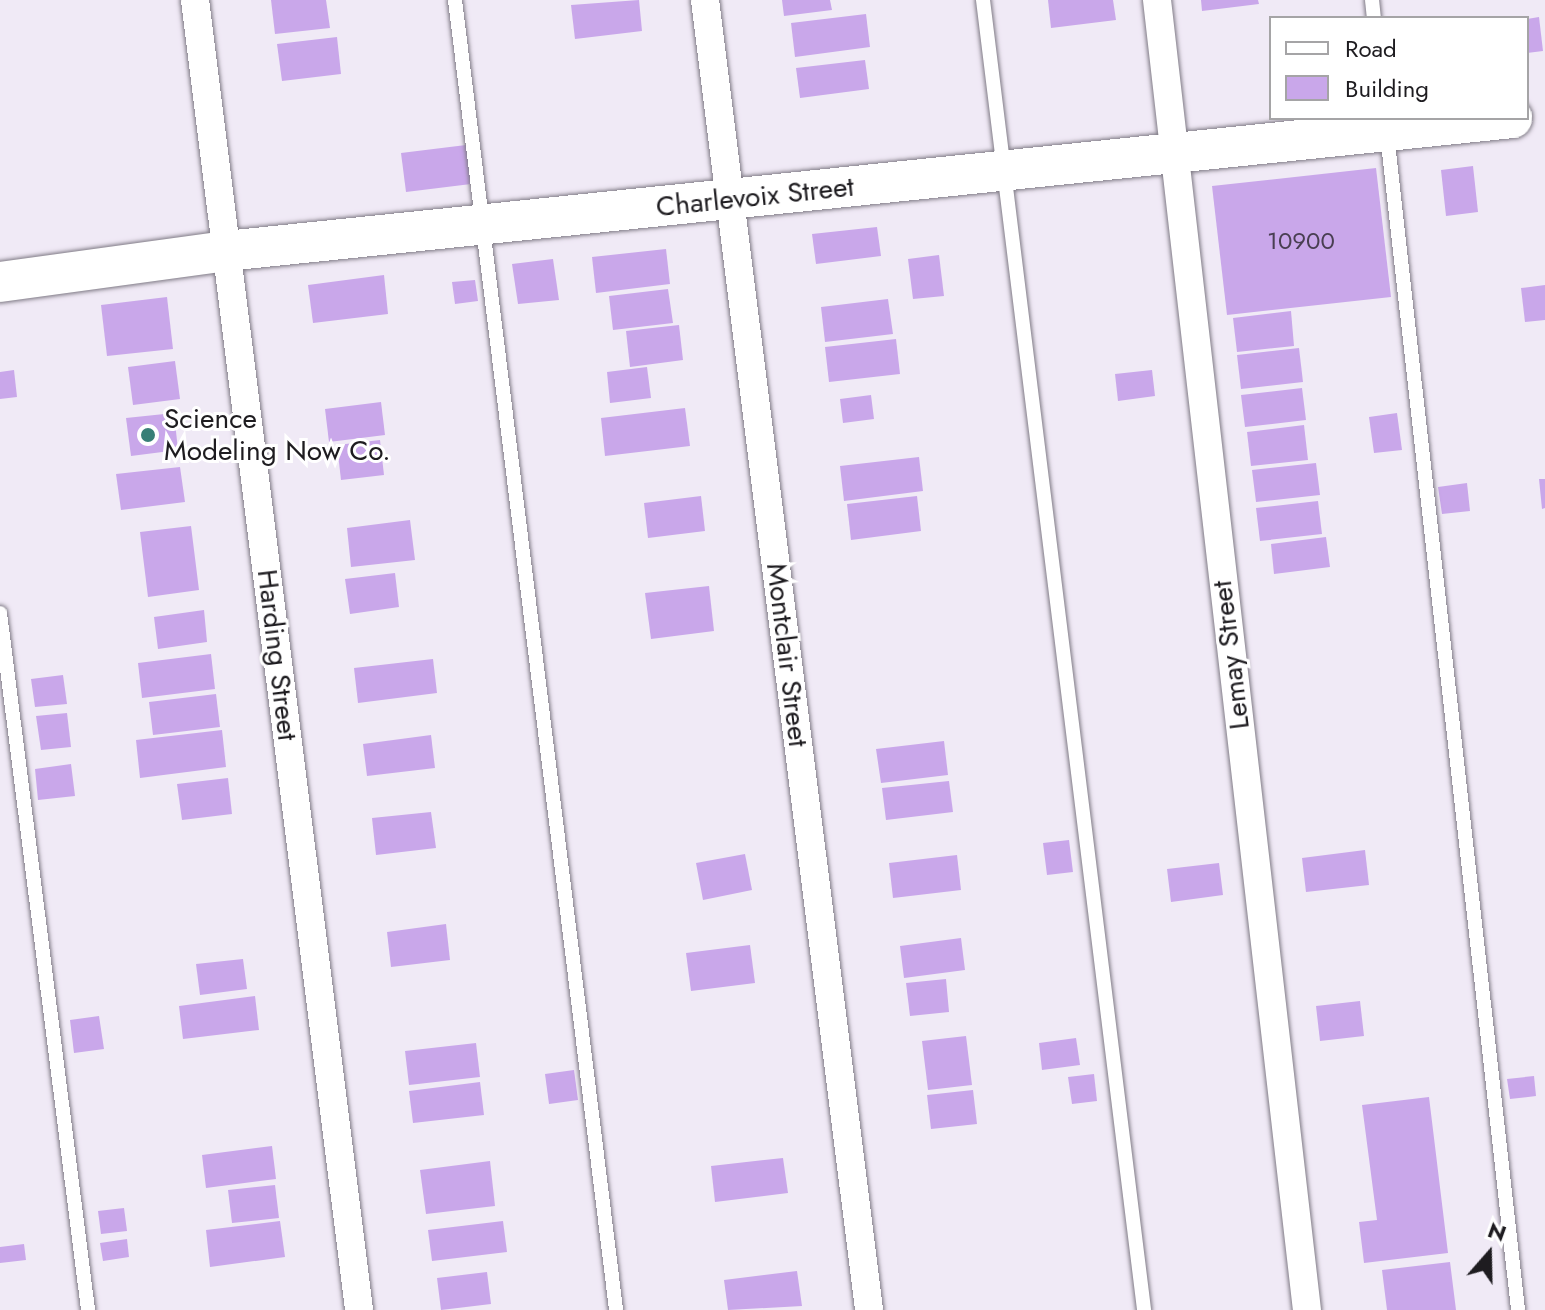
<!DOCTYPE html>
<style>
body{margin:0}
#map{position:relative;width:1545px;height:1310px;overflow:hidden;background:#f0eaf6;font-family:Jost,sans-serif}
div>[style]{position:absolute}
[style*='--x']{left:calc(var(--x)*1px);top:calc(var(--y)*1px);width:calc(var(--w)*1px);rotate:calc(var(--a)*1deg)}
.building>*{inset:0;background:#c9a7ea}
.roads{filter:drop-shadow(0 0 2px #807b86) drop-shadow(0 0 2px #807b86)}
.lane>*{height:14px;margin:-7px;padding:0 7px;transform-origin:7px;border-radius:7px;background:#fff}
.street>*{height:28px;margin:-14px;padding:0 14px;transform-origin:14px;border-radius:14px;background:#fff}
.secondary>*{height:40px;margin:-20px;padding:0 20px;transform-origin:20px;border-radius:20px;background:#fff}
.dots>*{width:22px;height:22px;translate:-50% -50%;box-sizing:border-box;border:4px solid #fff;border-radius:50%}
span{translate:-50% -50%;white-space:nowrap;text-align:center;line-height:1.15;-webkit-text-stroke:6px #fff;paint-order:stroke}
.number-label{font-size:24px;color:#493f52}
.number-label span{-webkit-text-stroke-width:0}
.street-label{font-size:28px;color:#1e1c20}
.poi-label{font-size:28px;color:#1e1c20}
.left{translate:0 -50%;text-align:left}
.legend{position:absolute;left:1269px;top:16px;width:260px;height:104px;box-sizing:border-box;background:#fff;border:2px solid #a5a4a6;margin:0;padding:10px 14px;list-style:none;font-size:24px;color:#1e1c20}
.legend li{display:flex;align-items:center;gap:16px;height:40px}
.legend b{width:40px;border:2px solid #a5a4a6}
.north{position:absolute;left:1449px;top:1214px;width:80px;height:80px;-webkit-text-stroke:6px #fff;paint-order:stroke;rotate:20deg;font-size:22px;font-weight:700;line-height:32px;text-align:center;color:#1e1c20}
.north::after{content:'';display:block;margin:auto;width:28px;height:36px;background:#1e1c20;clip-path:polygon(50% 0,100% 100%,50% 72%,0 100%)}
</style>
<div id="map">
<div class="building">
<div style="clip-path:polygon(271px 0,326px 0,330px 28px,275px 34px)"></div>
<div style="clip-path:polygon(639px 0,642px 31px,575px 39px,571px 5px)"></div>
<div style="clip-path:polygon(782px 0,830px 0,832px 10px,784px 16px)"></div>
<div style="clip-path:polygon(1048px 0,1113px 0,1116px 20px,1051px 28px)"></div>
<div style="clip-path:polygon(1201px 0,1258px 0,1259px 4px,1202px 11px)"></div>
<div style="clip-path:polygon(866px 14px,870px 47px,795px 57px,791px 23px)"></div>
<div style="clip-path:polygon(1539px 17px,1543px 51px,1527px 53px,1527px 19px)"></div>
<div style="clip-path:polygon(337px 37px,341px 74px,282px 81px,277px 44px)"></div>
<div style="clip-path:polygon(865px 60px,869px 89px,800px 98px,796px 68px)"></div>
<div style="clip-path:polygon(466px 145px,471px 184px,406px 192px,401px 153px)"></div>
<div style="clip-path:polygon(1473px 166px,1478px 212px,1446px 216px,1441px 170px)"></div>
<div style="clip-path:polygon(1376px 168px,1391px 297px,1227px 315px,1212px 186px)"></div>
<div style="clip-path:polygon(877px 227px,881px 256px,816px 264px,812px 234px)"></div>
<div style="clip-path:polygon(666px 249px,670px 284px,596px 293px,592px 257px)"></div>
<div style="clip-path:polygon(939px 255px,944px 296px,913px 299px,908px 259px)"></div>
<div style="clip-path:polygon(553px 259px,559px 300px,518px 304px,512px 264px)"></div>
<div style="clip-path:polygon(384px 275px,388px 314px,313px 323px,308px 285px)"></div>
<div style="clip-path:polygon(475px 280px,478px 301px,455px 304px,452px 282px)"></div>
<div style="clip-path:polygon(1545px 285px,1545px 320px,1525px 322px,1521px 288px)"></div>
<div style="clip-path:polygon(668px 289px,673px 323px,613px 330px,609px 296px)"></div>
<div style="clip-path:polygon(167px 297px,173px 349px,107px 356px,101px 305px)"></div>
<div style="clip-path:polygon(888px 299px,893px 334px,825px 342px,821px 307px)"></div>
<div style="clip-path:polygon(1291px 311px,1294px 346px,1237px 352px,1233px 318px)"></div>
<div style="clip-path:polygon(679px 325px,683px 360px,630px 367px,626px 331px)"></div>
<div style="clip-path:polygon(896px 339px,900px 374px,829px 382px,825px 347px)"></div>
<div style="clip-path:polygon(1299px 348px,1303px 382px,1241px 389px,1237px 355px)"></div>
<div style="clip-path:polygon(175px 361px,180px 399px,133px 405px,128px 367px)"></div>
<div style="clip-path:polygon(647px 367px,651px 398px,610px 403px,607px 372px)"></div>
<div style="clip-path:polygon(14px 370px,17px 397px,0 399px,0 372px)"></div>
<div style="clip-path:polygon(1152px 370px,1155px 396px,1118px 401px,1115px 374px)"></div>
<div style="clip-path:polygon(1302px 388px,1306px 420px,1245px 427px,1241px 395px)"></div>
<div style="clip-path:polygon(871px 395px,874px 419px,843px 423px,840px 399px)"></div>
<div style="clip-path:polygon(381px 402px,385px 435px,329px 442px,325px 409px)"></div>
<div style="clip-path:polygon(685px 408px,690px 446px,605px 456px,601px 418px)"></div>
<div style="clip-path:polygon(174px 413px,178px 450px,131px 456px,126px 418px)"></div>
<div style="clip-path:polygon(1397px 413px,1402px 450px,1374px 453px,1369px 417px)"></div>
<div style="clip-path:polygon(1304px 425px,1308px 460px,1251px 466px,1247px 432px)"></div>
<div style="clip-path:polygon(380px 440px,384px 475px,341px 480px,337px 445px)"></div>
<div style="clip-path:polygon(919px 457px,923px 491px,844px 501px,840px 466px)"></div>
<div style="clip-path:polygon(1316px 463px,1320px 495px,1256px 502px,1252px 470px)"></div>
<div style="clip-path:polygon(180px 467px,185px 502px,121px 510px,116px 474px)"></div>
<div style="clip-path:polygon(1539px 479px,1545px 479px,1545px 508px,1542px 509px)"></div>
<div style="clip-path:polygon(1467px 483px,1470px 511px,1442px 514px,1438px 487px)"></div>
<div style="clip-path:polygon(701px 496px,705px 531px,648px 538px,644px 503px)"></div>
<div style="clip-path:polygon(917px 496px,921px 531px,851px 540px,847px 504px)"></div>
<div style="clip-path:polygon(1318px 501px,1322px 534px,1260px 541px,1256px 508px)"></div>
<div style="clip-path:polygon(410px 520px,415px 560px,351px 567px,347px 528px)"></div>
<div style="clip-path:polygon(191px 526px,199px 590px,148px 597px,140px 532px)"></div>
<div style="clip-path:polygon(1326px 537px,1330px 567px,1274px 574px,1271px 544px)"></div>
<div style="clip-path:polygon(395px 573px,399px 607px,350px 614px,345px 579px)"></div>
<div style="clip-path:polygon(709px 586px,714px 631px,651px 639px,645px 593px)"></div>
<div style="clip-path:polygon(204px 610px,207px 642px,158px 649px,154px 617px)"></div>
<div style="clip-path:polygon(211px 654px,215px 689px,142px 698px,138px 663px)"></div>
<div style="clip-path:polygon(433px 659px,437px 693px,358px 703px,354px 668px)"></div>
<div style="clip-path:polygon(63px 675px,67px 704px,35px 707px,31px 679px)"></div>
<div style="clip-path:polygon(216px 694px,220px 727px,153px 735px,149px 702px)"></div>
<div style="clip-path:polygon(67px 713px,71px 747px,41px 750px,36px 716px)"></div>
<div style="clip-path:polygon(222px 730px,226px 767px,140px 778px,136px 740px)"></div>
<div style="clip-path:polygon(431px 735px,435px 768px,367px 776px,363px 744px)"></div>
<div style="clip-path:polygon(944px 741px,948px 775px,881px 783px,876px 749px)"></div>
<div style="clip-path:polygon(71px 764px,75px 796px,38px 800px,35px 769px)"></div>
<div style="clip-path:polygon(228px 778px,232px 814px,182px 820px,177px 784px)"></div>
<div style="clip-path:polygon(949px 781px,953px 812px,886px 820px,882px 788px)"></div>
<div style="clip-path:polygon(431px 812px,436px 848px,376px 855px,372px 818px)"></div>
<div style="clip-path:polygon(1069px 840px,1073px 872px,1047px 875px,1043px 843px)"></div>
<div style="clip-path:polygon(1365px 850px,1369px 885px,1306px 892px,1302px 858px)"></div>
<div style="clip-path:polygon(745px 854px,752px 890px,703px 900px,696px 863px)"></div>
<div style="clip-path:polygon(957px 855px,961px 890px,893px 898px,889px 863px)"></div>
<div style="clip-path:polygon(1219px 863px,1223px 895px,1171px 902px,1167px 869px)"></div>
<div style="clip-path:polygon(446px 924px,450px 960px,391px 967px,387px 932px)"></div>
<div style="clip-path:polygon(961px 938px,965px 970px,904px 978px,900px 946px)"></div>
<div style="clip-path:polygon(750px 945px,755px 983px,691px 991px,686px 953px)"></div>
<div style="clip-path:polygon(243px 959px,247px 989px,200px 995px,196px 964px)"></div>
<div style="clip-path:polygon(946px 979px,949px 1012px,910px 1016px,906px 983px)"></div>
<div style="clip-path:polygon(255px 996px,259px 1030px,183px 1039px,179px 1006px)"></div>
<div style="clip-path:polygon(1360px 1001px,1364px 1036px,1320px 1041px,1316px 1006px)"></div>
<div style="clip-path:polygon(99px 1016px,104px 1049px,74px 1053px,70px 1020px)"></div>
<div style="clip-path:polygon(966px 1036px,972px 1085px,928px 1090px,922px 1041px)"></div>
<div style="clip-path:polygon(1076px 1038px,1080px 1065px,1042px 1070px,1039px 1043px)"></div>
<div style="clip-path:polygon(476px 1043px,480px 1077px,409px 1085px,405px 1051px)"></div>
<div style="clip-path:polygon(574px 1070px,578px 1100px,549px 1104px,545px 1074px)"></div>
<div style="clip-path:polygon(1094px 1074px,1097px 1101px,1072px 1104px,1068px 1077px)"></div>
<div style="clip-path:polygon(1534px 1076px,1536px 1096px,1510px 1099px,1507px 1079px)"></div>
<div style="clip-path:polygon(480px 1082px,484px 1115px,413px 1123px,409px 1091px)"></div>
<div style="clip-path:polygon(973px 1090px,977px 1124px,931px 1129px,927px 1095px)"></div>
<div style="clip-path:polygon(1429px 1097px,1448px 1253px,1364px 1263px,1359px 1222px,1377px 1220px,1362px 1105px)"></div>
<div style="clip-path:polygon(272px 1146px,276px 1179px,206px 1188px,202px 1155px)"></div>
<div style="clip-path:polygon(783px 1158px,788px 1193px,715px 1202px,711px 1166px)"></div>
<div style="clip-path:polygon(490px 1161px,495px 1206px,426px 1214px,420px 1170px)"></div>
<div style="clip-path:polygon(275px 1185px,279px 1218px,232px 1223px,228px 1190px)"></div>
<div style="clip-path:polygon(124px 1208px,127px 1231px,101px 1234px,98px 1211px)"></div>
<div style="clip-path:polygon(280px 1221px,285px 1257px,210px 1267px,206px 1230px)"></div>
<div style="clip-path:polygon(503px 1221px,507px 1252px,432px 1261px,428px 1230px)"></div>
<div style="clip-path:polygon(127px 1239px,129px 1257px,103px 1261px,100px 1243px)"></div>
<div style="clip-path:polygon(24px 1244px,26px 1260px,0 1263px,0 1247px)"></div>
<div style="clip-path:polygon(1450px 1262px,1456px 1310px,1387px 1310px,1382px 1270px)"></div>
<div style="clip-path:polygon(797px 1271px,802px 1306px,728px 1310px,724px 1280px)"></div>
<div style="clip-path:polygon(487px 1272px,491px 1304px,441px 1310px,437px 1278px)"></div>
</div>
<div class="roads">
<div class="lane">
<div style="--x:455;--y:0;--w:1320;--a:82.99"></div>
<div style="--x:983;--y:0;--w:1320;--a:82.99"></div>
<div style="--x:1372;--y:0;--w:18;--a:84"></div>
<div style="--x:1387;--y:134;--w:1183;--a:83.64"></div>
<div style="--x:0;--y:613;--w:703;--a:82.8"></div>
</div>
<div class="street">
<div style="--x:195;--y:0;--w:1320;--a:82.86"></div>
<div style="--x:705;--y:0;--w:1320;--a:82.86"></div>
<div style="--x:1157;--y:0;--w:1319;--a:83.47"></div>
</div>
<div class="secondary">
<div style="--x:0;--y:282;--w:228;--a:-7.8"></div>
<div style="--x:226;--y:251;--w:1293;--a:-5.9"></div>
</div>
</div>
<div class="dots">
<div style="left:148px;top:435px;background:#387f77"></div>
</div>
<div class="number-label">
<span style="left:1301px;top:241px">10900</span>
</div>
<div class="street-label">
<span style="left:755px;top:197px;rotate:-6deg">Charlevoix Street</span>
<span style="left:277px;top:655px;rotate:83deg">Harding Street</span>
<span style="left:787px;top:655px;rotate:83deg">Montclair Street</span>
<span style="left:1231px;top:655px;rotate:-97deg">Lemay Street</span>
</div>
<div class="poi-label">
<span class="left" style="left:164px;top:435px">Science<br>Modeling Now Co.</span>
</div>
<ul class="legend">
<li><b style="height:10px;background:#fff"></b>Road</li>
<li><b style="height:22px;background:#c9a7ea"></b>Building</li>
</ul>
<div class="north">N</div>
</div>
